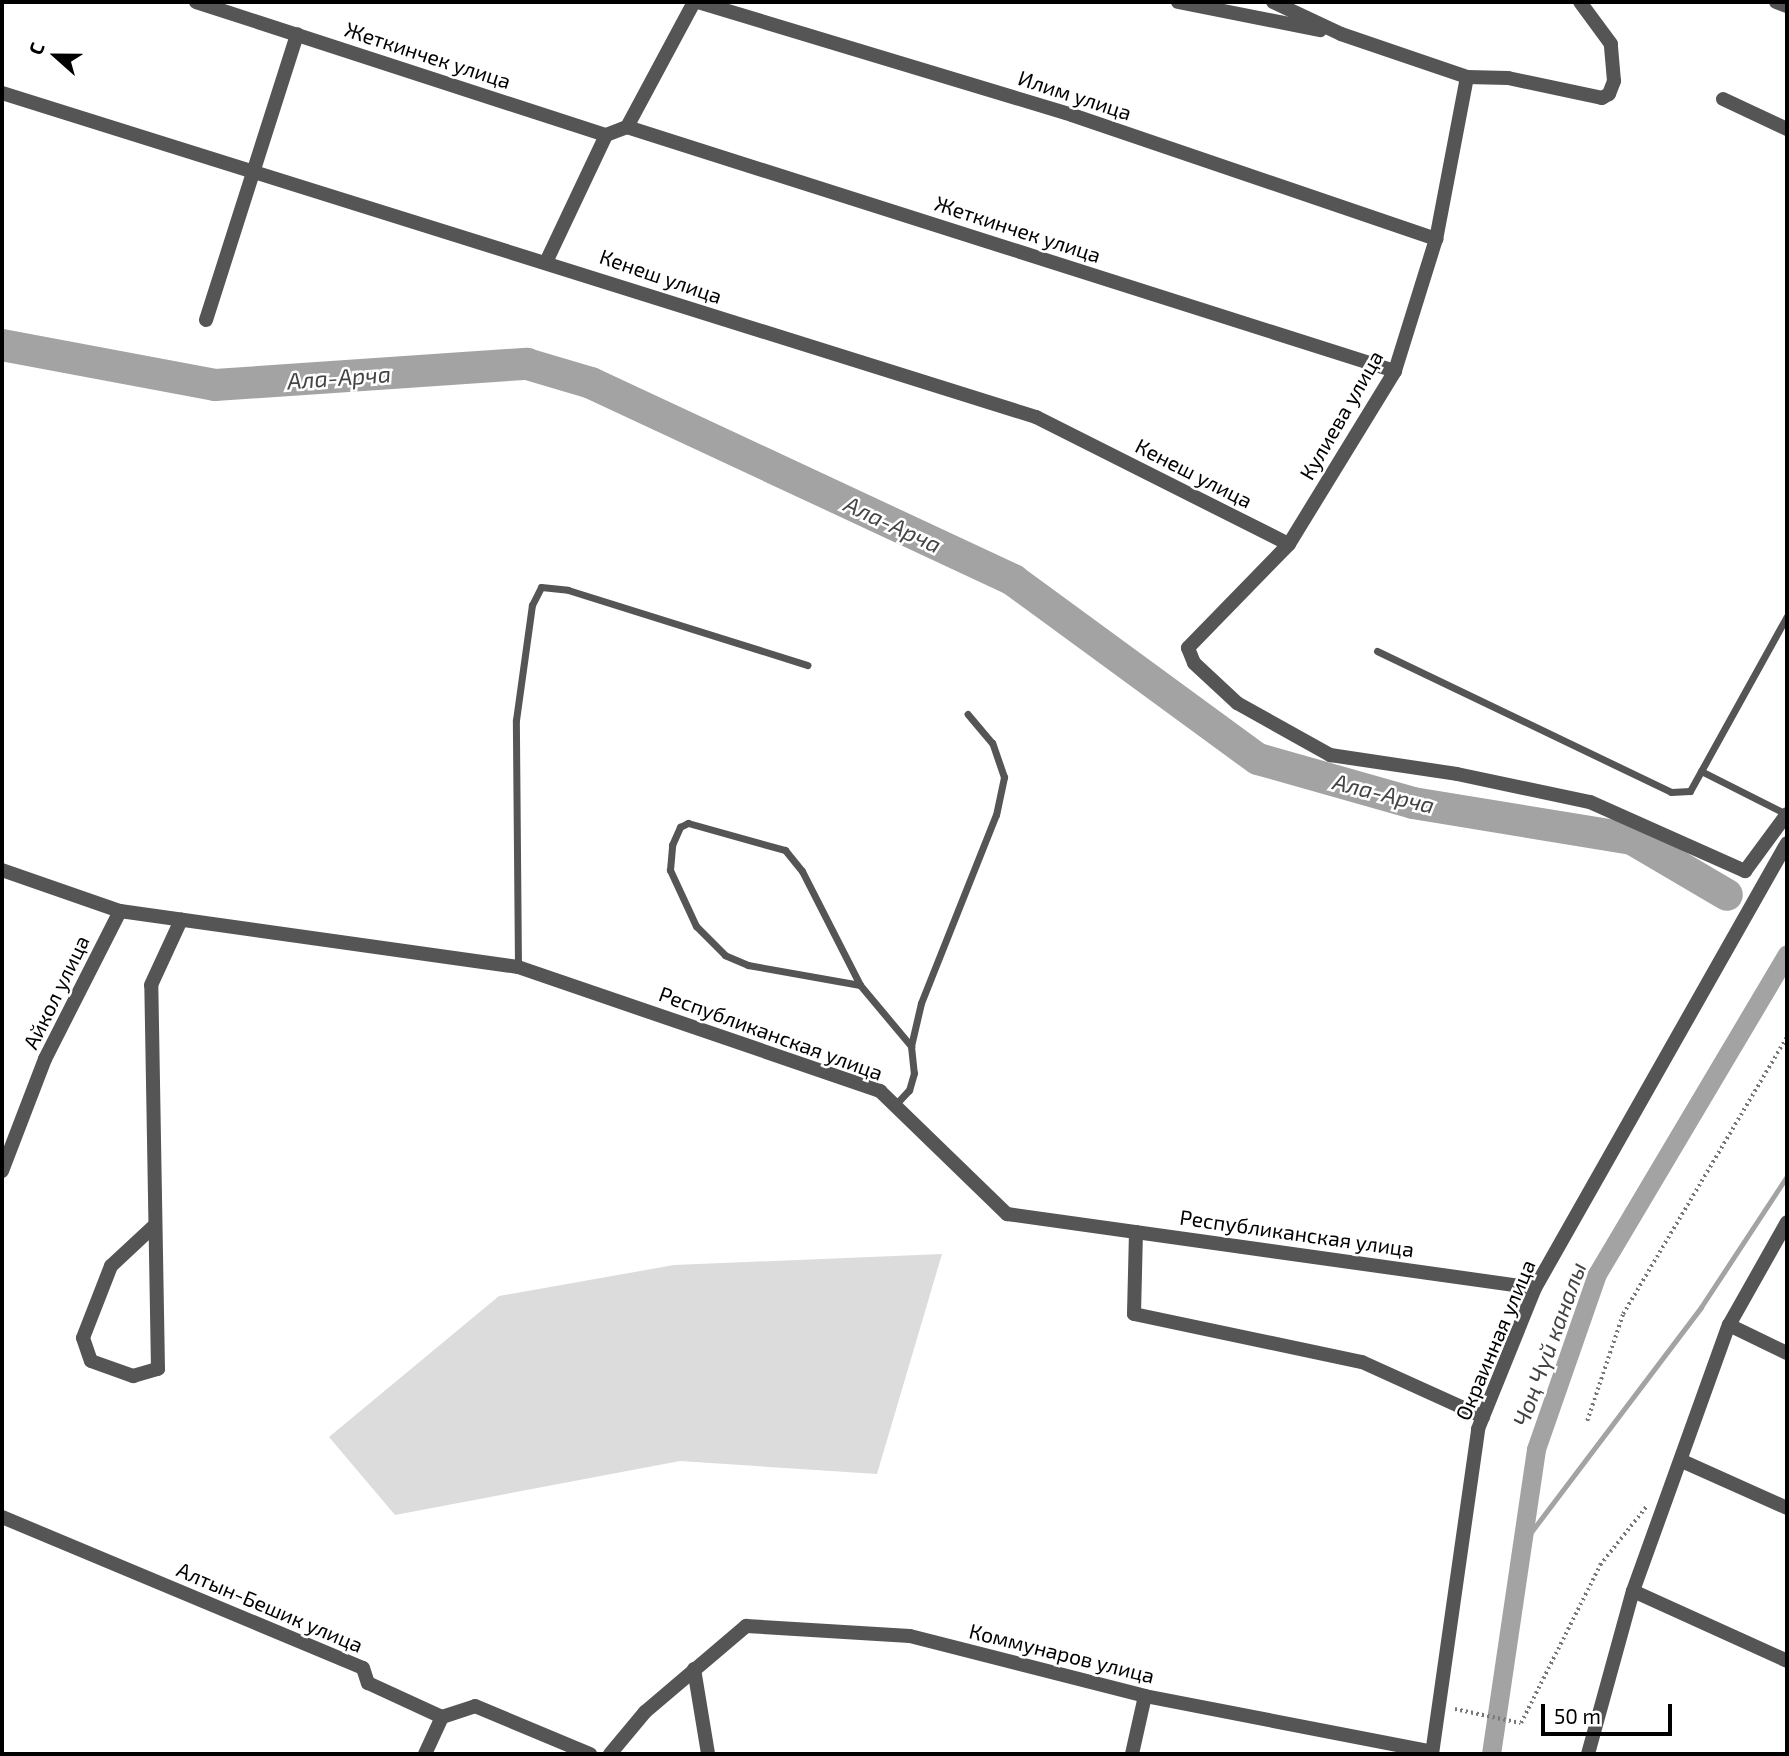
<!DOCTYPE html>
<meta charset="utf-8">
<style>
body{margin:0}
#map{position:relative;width:1789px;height:1756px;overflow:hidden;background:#fff;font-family:"Exo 2",sans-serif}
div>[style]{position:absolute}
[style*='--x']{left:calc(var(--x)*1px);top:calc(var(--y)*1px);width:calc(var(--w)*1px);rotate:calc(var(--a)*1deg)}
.green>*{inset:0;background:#dcdcdc}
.stream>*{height:5px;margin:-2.5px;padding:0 2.5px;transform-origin:2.5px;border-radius:2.5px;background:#a3a3a3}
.canal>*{height:19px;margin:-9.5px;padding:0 9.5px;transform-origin:9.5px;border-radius:9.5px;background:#a3a3a3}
.river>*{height:32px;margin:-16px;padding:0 16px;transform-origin:16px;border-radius:16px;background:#a3a3a3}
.path>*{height:3.5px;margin-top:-1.75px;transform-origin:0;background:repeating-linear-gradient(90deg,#777 0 2px,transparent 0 5.5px)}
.service>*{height:7px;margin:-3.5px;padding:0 3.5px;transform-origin:3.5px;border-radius:3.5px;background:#555}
.minor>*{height:14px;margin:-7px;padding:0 7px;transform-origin:7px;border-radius:7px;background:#555}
.tertiary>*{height:14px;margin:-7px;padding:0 7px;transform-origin:7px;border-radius:7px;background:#555}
span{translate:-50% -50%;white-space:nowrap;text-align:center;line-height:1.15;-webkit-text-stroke:5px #fff;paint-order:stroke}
.street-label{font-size:21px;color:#000}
.water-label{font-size:23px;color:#444;font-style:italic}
.frame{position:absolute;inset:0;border:4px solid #000;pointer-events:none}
.north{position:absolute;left:21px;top:21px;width:70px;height:70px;-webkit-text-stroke:5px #fff;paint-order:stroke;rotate:291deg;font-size:19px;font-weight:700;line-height:28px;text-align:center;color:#000}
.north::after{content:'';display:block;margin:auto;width:24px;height:32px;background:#000;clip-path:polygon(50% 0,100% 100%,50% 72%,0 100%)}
.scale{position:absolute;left:1541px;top:1704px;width:131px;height:32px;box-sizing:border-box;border:4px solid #000;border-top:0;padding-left:9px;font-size:21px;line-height:24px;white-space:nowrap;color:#000;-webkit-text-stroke:5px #fff;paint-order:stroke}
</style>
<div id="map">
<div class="green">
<div style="clip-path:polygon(942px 1254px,877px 1474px,680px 1461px,395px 1515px,329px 1437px,499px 1296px,674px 1265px)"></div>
</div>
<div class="stream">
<div style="--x:1522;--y:1544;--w:297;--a:-52.9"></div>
<div style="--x:1701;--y:1307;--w:157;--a:-56.7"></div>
</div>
<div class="canal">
<div style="--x:1491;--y:1754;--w:308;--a:-81.6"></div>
<div style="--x:1536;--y:1449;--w:185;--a:-70.8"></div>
<div style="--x:1597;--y:1274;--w:372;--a:-59.3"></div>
</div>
<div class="river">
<div style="--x:2;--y:345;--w:217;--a:10.6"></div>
<div style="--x:215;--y:385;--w:313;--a:-3.9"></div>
<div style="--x:527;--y:364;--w:67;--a:16.5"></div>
<div style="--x:591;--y:383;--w:466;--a:25"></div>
<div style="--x:1013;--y:580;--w:303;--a:36.2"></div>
<div style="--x:1258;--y:759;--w:161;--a:15.8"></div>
<div style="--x:1413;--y:803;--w:222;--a:9.3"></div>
<div style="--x:1632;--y:839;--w:110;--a:30.5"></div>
</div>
<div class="path">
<div style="--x:1587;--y:1421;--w:113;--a:-71.4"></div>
<div style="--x:1623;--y:1314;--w:322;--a:-59.4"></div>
<div style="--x:1455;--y:1709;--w:67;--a:12"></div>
<div style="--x:1521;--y:1723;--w:177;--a:-63.4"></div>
<div style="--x:1600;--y:1565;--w:74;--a:-51.6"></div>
</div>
<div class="service">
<div style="--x:1377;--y:651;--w:326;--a:25.6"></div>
<div style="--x:1671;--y:792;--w:19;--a:-3"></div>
<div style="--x:1690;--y:791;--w:200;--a:-61"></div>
<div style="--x:1701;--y:771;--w:93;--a:26.8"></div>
<div style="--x:518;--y:967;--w:247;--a:-90.5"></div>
<div style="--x:516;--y:720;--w:116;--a:-82.1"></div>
<div style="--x:532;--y:605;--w:20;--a:-63"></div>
<div style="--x:541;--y:587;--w:27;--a:6"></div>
<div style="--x:568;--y:590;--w:251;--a:17.4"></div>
<div style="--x:860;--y:985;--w:114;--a:-169.9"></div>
<div style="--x:748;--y:965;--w:25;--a:-157"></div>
<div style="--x:725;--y:955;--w:41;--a:-135"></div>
<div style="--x:696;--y:926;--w:62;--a:-114.9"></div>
<div style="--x:670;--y:870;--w:25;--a:-85"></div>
<div style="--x:672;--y:845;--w:20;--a:-66"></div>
<div style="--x:680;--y:827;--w:9;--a:-27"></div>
<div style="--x:688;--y:823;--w:101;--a:15.6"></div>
<div style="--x:785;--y:850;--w:27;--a:51"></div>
<div style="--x:802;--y:871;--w:128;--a:63"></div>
<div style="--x:860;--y:985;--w:80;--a:50.1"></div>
<div style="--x:911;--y:1046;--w:27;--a:84"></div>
<div style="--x:914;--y:1073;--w:18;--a:106"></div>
<div style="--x:909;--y:1090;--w:21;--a:133"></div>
<div style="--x:911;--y:1046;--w:44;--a:-76.9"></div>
<div style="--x:921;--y:1003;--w:202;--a:-68.3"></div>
<div style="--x:996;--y:815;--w:39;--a:-78"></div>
<div style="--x:1004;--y:777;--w:36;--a:-109"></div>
<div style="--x:992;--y:743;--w:38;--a:-130"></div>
</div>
<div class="minor">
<div style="--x:196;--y:2;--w:431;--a:18"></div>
<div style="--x:698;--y:2;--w:391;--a:16.8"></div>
<div style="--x:1072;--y:115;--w:385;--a:18.8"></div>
<div style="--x:1178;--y:2;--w:145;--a:11.2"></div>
<div style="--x:1273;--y:2;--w:75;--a:25.2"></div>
<div style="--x:1341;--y:34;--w:133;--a:18.8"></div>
<div style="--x:1467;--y:77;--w:41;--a:1.4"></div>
<div style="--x:1508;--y:78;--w:96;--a:12"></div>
<div style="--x:1602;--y:98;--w:8;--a:-30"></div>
<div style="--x:1609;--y:94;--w:14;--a:-69"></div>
<div style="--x:1614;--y:81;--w:37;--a:-95"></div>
<div style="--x:1611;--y:44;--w:52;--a:-126.4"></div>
<div style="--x:1776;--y:2;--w:12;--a:20"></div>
<div style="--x:1467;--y:77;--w:165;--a:100.8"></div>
<div style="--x:1436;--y:239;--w:138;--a:107.3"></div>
<div style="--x:1395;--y:371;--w:203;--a:121.5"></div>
<div style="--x:1289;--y:544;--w:145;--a:134.2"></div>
<div style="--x:1188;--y:648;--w:16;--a:68"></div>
<div style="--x:1194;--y:663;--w:59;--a:42.9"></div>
<div style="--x:1237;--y:703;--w:107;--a:29.2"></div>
<div style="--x:1330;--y:755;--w:128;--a:8.5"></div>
<div style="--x:1457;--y:774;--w:136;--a:11.9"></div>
<div style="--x:1590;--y:802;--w:170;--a:24"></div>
<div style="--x:1745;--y:871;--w:71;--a:-53.6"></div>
<div style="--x:2;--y:93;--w:1084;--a:17.4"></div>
<div style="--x:1036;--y:417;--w:283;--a:26.7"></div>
<div style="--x:1723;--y:99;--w:71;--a:25.1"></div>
<div style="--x:627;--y:127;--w:806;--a:17.63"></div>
<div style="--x:547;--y:260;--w:138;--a:-64.7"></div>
<div style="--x:606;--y:135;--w:22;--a:-21"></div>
<div style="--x:627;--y:127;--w:142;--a:-61.8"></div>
<div style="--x:206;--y:320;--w:300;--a:-72.3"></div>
<div style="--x:2;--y:870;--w:125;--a:19.2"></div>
<div style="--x:120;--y:911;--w:402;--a:8"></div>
<div style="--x:518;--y:967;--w:383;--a:18.9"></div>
<div style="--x:880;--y:1091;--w:177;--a:44.1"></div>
<div style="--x:1007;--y:1214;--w:533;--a:7.98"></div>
<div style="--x:2;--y:1171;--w:120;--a:-69"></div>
<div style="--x:45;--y:1059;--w:166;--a:-63.1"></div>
<div style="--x:155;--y:1225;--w:60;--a:137"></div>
<div style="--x:111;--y:1266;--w:77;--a:111.3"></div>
<div style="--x:83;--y:1338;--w:24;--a:71"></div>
<div style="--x:91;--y:1361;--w:45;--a:19.7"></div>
<div style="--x:133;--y:1376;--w:26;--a:-16"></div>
<div style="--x:158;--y:1369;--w:384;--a:-91"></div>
<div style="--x:151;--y:985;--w:72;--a:-65.2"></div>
<div style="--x:1136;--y:1232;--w:82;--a:91.4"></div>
<div style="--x:1134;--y:1314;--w:233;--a:11.9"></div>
<div style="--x:1362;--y:1362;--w:133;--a:24.4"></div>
<div style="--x:1729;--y:1325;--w:64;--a:25.8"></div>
<div style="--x:1682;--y:1461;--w:115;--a:24.1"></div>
<div style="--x:2;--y:1517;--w:391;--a:22.7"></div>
<div style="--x:363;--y:1668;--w:16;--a:72"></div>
<div style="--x:368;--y:1683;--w:81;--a:24.7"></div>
<div style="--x:442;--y:1717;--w:35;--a:-18"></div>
<div style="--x:475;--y:1706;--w:125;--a:22.7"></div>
<div style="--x:1633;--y:1591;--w:169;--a:24.4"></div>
<div style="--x:694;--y:1669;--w:86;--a:80.6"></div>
<div style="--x:425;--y:1754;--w:41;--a:-65.3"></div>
<div style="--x:610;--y:1754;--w:55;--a:-50.2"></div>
<div style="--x:645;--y:1712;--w:133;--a:-40.4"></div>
<div style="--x:746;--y:1626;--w:164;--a:3.5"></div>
<div style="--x:910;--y:1636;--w:243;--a:14.3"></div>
<div style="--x:1145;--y:1696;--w:292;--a:11"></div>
<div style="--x:1132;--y:1754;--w:59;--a:-77.4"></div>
<div style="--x:1588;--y:1754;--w:169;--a:-74.6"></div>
<div style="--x:1633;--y:1591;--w:283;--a:-70.2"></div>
<div style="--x:1729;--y:1325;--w:118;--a:-60.6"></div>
</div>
<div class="tertiary">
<div style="--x:1432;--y:1754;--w:328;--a:-81.9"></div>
<div style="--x:1478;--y:1429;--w:152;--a:-68"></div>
<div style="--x:1535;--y:1288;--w:511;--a:-60.48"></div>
</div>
<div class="street-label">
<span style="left:428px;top:55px;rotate:18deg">Жеткинчек улица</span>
<span style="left:1075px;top:95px;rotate:18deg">Илим улица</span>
<span style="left:1018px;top:229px;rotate:18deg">Жеткинчек улица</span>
<span style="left:661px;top:276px;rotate:19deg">Кенеш улица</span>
<span style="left:1341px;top:415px;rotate:-60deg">Кулиева улица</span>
<span style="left:1194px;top:473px;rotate:27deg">Кенеш улица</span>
<span style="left:56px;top:992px;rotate:-64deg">Айкол улица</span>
<span style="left:771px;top:1033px;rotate:20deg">Республиканская улица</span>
<span style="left:1297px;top:1233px;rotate:8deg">Республиканская улица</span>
<span style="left:1495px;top:1340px;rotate:-67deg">Окраинная улица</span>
<span style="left:270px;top:1607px;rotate:23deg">Алтын-Бешик улица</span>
<span style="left:1062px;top:1653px;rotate:14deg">Коммунаров улица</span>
</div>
<div class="water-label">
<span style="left:339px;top:377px;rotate:-4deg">Ала-Арча</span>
<span style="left:893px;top:524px;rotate:25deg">Ала-Арча</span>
<span style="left:1384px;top:793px;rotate:14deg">Ала-Арча</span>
<span style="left:1549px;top:1344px;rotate:-70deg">Чоң Чүй каналы</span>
</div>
<div class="frame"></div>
<div class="north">С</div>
<div class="scale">50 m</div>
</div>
